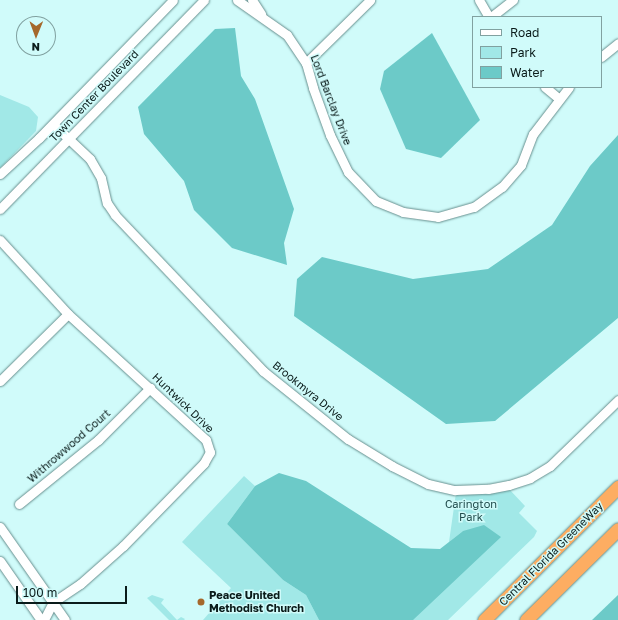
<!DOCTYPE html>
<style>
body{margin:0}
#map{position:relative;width:618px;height:620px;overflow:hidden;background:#d0fbfa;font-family:"Golos Text",sans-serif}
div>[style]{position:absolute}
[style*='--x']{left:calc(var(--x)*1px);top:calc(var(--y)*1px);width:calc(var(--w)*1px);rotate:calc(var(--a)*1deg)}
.green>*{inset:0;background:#a1e8e7}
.water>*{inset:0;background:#6ccac8}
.roads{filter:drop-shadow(0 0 1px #678f8e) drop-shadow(0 0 1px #678f8e)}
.minor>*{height:9px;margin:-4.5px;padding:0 4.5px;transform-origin:4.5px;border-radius:4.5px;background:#fff}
.highway>*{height:13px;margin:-6.5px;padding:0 6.5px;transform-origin:6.5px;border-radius:6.5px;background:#fdad62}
.dots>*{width:11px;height:11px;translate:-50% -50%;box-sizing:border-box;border:2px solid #d0fbfa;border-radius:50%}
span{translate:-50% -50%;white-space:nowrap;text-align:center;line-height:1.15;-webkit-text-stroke:3px #d0fbfa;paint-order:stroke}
.street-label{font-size:11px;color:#0a1b1a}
.park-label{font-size:11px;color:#224d4d}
.poi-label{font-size:11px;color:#0a1b1a;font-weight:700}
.left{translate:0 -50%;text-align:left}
.legend{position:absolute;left:472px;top:16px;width:130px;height:72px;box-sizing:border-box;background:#d0fbfa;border:1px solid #81a1a0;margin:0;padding:5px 7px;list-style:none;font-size:12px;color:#0a1b1a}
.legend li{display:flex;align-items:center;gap:8px;height:20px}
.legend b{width:20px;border:1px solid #81a1a0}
.north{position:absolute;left:16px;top:16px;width:40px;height:40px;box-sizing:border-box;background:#d0fbfa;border:1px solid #81a1a0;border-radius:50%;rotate:181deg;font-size:11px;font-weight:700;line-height:16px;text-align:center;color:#0a1b1a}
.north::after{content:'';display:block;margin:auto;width:14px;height:18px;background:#a5682b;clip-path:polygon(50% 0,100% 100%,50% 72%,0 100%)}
.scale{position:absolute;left:16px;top:586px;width:111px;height:18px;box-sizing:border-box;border:2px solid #0a1b1a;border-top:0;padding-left:5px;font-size:12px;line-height:14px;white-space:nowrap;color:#0a1b1a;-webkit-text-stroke:3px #d0fbfa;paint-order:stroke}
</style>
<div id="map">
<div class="green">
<div style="clip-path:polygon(0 95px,29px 107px,38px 117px,36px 131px,0 168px)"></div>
<div style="clip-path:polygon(244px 476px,255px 486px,227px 524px,283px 580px,306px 595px,319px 620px,203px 620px,231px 588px,182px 542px)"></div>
<div style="clip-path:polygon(509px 489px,525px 506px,519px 513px,537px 531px,534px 537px,448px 620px,412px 620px,463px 531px,449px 542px,456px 493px,487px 493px)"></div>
<div style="clip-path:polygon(152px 595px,164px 599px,161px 603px,177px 620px,181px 617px,185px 619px,184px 620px,169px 620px,147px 598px)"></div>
</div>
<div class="water">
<div style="clip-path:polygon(235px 28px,241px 76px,255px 99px,294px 209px,284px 243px,287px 265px,232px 248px,194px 210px,184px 181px,144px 134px,138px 107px,215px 29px)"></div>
<div style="clip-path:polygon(432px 33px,480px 120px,441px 158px,406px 149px,380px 89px,384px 71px)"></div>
<div style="clip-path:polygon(618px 135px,618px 318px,495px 421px,446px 424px,294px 316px,297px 279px,322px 257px,413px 279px,488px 269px,552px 225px,590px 166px)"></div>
<div style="clip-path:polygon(279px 473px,306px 481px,411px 548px,440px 549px,463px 531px,484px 525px,501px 537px,413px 620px,319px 620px,306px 595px,283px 580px,227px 524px,255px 486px)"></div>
<div style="clip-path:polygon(618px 595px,618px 620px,592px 620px)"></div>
</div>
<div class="roads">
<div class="minor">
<div style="--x:237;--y:0;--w:61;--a:35"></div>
<div style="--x:287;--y:35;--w:34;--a:56"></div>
<div style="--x:306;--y:63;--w:26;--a:74"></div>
<div style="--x:313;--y:88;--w:50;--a:70.1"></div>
<div style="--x:330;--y:135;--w:41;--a:64.1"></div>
<div style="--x:348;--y:172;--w:40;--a:46"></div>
<div style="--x:376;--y:201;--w:29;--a:22"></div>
<div style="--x:403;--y:212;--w:35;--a:8"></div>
<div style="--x:438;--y:217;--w:37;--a:-16"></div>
<div style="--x:474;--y:207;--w:34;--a:-36"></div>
<div style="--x:502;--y:187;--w:29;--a:-49"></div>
<div style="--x:521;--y:165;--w:33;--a:-69"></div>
<div style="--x:533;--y:134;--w:59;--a:-52.5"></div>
<div style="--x:252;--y:0;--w:17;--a:57"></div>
<div style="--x:479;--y:0;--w:20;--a:60"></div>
<div style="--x:491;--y:17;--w:28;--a:-38"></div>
<div style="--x:601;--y:57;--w:22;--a:-39"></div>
<div style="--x:306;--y:63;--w:90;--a:-44.5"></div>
<div style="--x:545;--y:87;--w:17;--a:40"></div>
<div style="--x:53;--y:124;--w:51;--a:43.4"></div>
<div style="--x:90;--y:159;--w:22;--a:60"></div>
<div style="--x:101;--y:178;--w:26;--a:77"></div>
<div style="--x:107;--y:203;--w:14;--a:56"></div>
<div style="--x:115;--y:215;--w:215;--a:46.5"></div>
<div style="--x:263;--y:371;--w:109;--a:38.7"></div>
<div style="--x:348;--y:439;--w:52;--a:31.5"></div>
<div style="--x:392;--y:466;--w:40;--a:26.6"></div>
<div style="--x:428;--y:484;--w:28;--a:13"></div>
<div style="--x:455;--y:490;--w:33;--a:-2"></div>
<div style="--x:488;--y:489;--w:21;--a:-11"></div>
<div style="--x:509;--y:485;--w:22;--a:-18"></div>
<div style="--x:530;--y:478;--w:23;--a:-31"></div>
<div style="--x:550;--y:466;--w:95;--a:-44.1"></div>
<div style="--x:0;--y:174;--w:53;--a:-42.7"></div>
<div style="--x:39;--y:138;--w:192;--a:-45.8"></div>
<div style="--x:0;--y:209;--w:292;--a:-45.7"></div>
<div style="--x:0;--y:240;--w:100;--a:47.4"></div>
<div style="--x:68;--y:314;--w:187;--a:42.4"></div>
<div style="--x:206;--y:440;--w:13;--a:72"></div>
<div style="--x:210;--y:452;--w:13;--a:119"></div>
<div style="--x:204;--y:463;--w:116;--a:134.3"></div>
<div style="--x:123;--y:546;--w:57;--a:138.5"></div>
<div style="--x:80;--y:584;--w:32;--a:146"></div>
<div style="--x:53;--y:602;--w:20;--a:117"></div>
<div style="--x:0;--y:381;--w:95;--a:-44.6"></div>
<div style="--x:19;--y:504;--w:102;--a:-39"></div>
<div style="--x:98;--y:440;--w:74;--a:-45"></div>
<div style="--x:0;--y:527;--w:113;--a:55"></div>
<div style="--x:0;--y:561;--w:72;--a:55.2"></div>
</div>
<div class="highway">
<div style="--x:484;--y:620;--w:189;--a:-44.8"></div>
<div style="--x:526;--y:620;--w:129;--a:-44.7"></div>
</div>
</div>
<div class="dots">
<div style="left:201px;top:602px;background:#a5682b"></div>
</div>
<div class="street-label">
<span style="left:94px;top:96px;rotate:-46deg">Town Center Boulevard</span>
<span style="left:331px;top:100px;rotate:69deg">Lord Barclay Drive</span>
<span style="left:308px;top:391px;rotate:39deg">Brookmyra Drive</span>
<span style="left:183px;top:403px;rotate:44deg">Huntwick Drive</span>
<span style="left:69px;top:446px;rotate:-41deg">Withrowwood Court</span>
<span style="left:551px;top:554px;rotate:-45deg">Central Florida GreeneWay</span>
</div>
<div class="park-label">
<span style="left:471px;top:511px">Carington<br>Park</span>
</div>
<div class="poi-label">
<span class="left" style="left:209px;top:602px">Peace United<br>Methodist Church</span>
</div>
<ul class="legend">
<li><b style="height:5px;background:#fff"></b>Road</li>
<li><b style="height:11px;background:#a1e8e7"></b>Park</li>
<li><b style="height:11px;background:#6ccac8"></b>Water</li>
</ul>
<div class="north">N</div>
<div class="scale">100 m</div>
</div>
